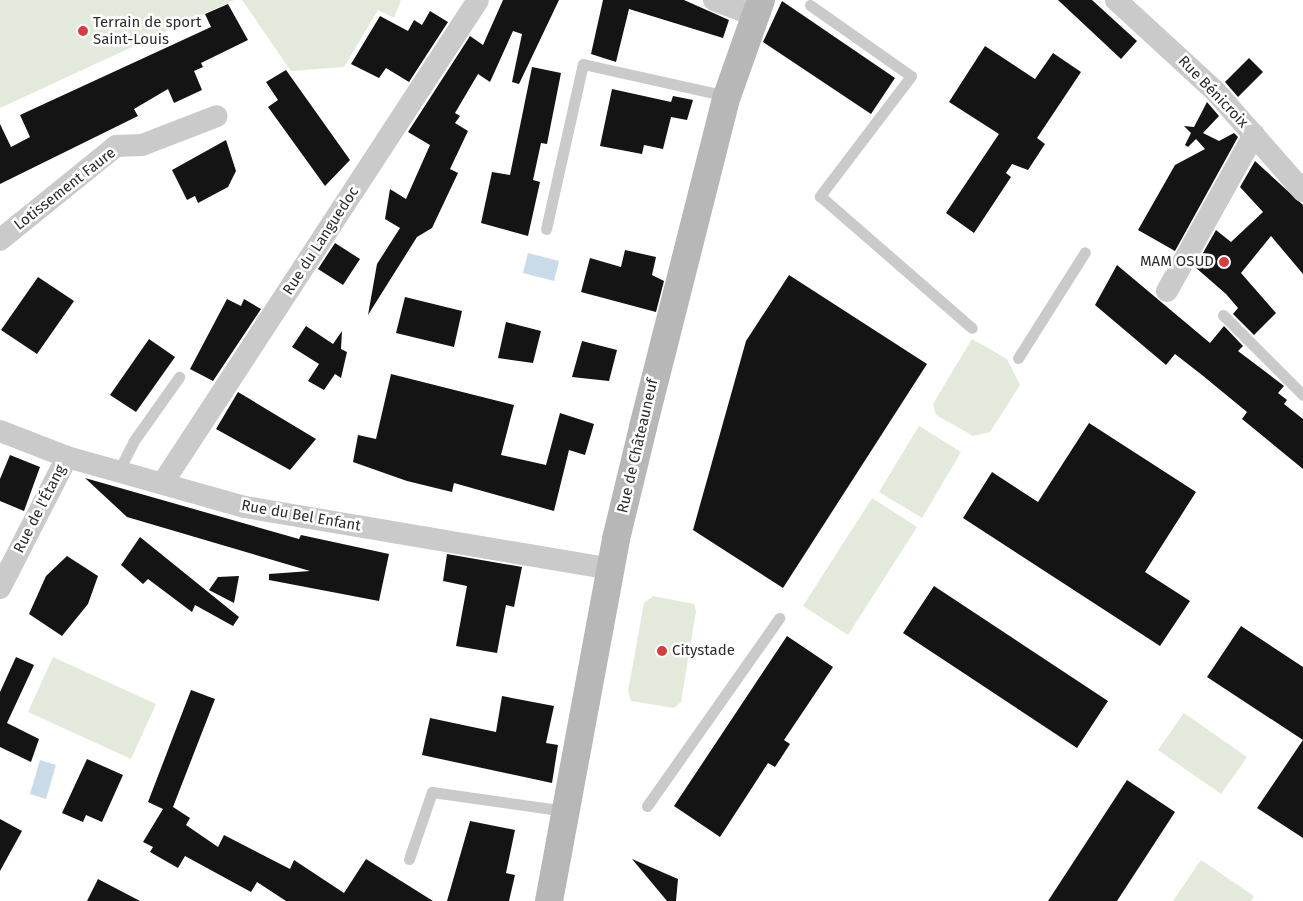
<!DOCTYPE html>
<meta charset="utf-8">
<style>
body{margin:0}
#map{position:relative;width:1303px;height:901px;overflow:hidden;background:#fff;font-family:"Fira Sans",sans-serif}
div>[style]{position:absolute}
[style*='--x']{left:calc(var(--x)*1px);top:calc(var(--y)*1px);width:calc(var(--w)*1px);rotate:calc(var(--a)*1deg)}
.green>*{inset:0;background:#e3eadc}
.water>*{inset:0;background:#c9dbe8}
.building>*{inset:0;background:#141414}
.service>*{height:11px;margin:-5.5px;padding:0 5.5px;transform-origin:5.5px;border-radius:5.5px;background:#cacaca}
.minor>*{height:22px;margin:-11px;padding:0 11px;transform-origin:11px;border-radius:11px;background:#cacaca}
.secondary>*{height:28px;margin:-14px;padding:0 14px;transform-origin:14px;border-radius:14px;background:#b7b7b7}
.dots>*{width:14px;height:14px;translate:-50% -50%;box-sizing:border-box;border:2px solid #fff;border-radius:50%}
span{translate:-50% -50%;white-space:nowrap;text-align:center;line-height:1.15;-webkit-text-stroke:5px #fff;paint-order:stroke}
.poi-label{font-size:15px;color:#2d2d2d}
.left{translate:0 -50%;text-align:left}
.right{translate:-100% -50%;text-align:right}
.street-label{font-size:15px;color:#2d2d2d}
</style>
<div id="map">
<div class="green">
<div style="clip-path:polygon(0 0,234px 0,0 108px)"></div>
<div style="clip-path:polygon(242px 0,401px 0,394px 18px,378px 10px,344px 67px,291px 71px)"></div>
<div style="clip-path:polygon(972px 339px,1007px 359px,1020px 385px,990px 432px,973px 436px,936px 415px,933px 404px)"></div>
<div style="clip-path:polygon(919px 426px,961px 452px,922px 518px,879px 492px)"></div>
<div style="clip-path:polygon(872px 498px,917px 527px,848px 635px,803px 606px)"></div>
<div style="clip-path:polygon(653px 596px,694px 604px,696px 611px,681px 702px,674px 708px,631px 701px,628px 691px,644px 603px)"></div>
<div style="clip-path:polygon(53px 657px,156px 704px,131px 759px,28px 712px)"></div>
<div style="clip-path:polygon(1184px 713px,1247px 757px,1221px 794px,1158px 750px)"></div>
<div style="clip-path:polygon(1201px 860px,1254px 896px,1251px 901px,1173px 901px)"></div>
</div>
<div class="water">
<div style="clip-path:polygon(528px 253px,559px 261px,554px 281px,523px 273px)"></div>
<div style="clip-path:polygon(40px 760px,56px 765px,46px 799px,30px 794px)"></div>
</div>
<div class="building">
<div style="clip-path:polygon(503px 0,559px 0,519px 84px,512px 82px,522px 34px,513px 31px,490px 82px,478px 74px,455px 113px,460px 116px,455px 123px,468px 131px,450px 169px,458px 173px,432px 228px,417px 237px,368px 315px,377px 264px,400px 228px,385px 219px,390px 189px,406px 199px,430px 145px,408px 132px,470px 36px,483px 45px)"></div>
<div style="clip-path:polygon(603px 0,684px 0,729px 20px,723px 38px,629px 9px,616px 62px,591px 54px)"></div>
<div style="clip-path:polygon(1058px 0,1092px 0,1137px 41px,1121px 59px)"></div>
<div style="clip-path:polygon(782px 1px,895px 78px,871px 114px,763px 42px)"></div>
<div style="clip-path:polygon(228px 4px,248px 40px,201px 63px,203px 67px,194px 71px,202px 90px,174px 103px,168px 89px,134px 109px,138px 116px,0 184px,0 124px,11px 147px,30px 137px,20px 115px,211px 27px,205px 14px)"></div>
<div style="clip-path:polygon(430px 11px,448px 22px,409px 82px,386px 68px,379px 78px,351px 64px,380px 16px,408px 31px,414px 20px,422px 25px)"></div>
<div style="clip-path:polygon(985px 46px,1035px 79px,1053px 53px,1081px 72px,1037px 138px,1045px 144px,1028px 170px,1012px 164px,1006px 173px,1011px 177px,974px 233px,946px 213px,999px 134px,949px 102px)"></div>
<div style="clip-path:polygon(1249px 58px,1263px 72px,1238px 97px,1225px 82px)"></div>
<div style="clip-path:polygon(532px 67px,561px 73px,547px 144px,541px 143px,533px 180px,540px 182px,528px 236px,481px 223px,492px 172px,510px 175px)"></div>
<div style="clip-path:polygon(286px 70px,350px 160px,325px 186px,268px 107px,278px 100px,266px 82px)"></div>
<div style="clip-path:polygon(612px 89px,671px 102px,673px 96px,693px 100px,687px 120px,671px 117px,663px 149px,644px 145px,642px 154px,600px 146px)"></div>
<div style="clip-path:polygon(1207px 102px,1219px 116px,1203px 133px,1219px 141px,1234px 133px,1238px 137px,1175px 251px,1138px 230px,1175px 165px,1205px 149px,1196px 139px,1188px 147px,1185px 145px,1191px 133px,1184px 126px,1194px 127px)"></div>
<div style="clip-path:polygon(226px 140px,236px 171px,228px 187px,198px 203px,195px 196px,187px 200px,172px 170px)"></div>
<div style="clip-path:polygon(1255px 161px,1303px 205px,1303px 274px,1271px 236px,1241px 273px,1276px 313px,1254px 335px,1233px 314px,1238px 308px,1226px 294px,1195px 267px,1216px 230px,1231px 242px,1263px 212px,1240px 187px)"></div>
<div style="clip-path:polygon(335px 243px,360px 259px,343px 285px,318px 269px)"></div>
<div style="clip-path:polygon(625px 250px,656px 257px,652px 275px,664px 281px,656px 312px,581px 292px,590px 258px,621px 267px)"></div>
<div style="clip-path:polygon(1117px 265px,1210px 343px,1224px 326px,1243px 346px,1238px 351px,1284px 386px,1278px 393px,1287px 400px,1284px 404px,1303px 419px,1303px 469px,1242px 419px,1247px 412px,1202px 375px,1175px 354px,1166px 365px,1095px 305px)"></div>
<div style="clip-path:polygon(789px 275px,927px 364px,783px 588px,693px 530px,746px 341px)"></div>
<div style="clip-path:polygon(38px 277px,74px 301px,37px 354px,1px 330px)"></div>
<div style="clip-path:polygon(405px 297px,462px 311px,454px 347px,396px 333px)"></div>
<div style="clip-path:polygon(227px 299px,241px 306px,244px 299px,261px 309px,213px 381px,190px 369px)"></div>
<div style="clip-path:polygon(506px 322px,541px 331px,533px 363px,498px 358px)"></div>
<div style="clip-path:polygon(306px 326px,333px 344px,342px 331px,341px 349px,347px 352px,341px 378px,335px 374px,324px 390px,308px 381px,319px 364px,292px 347px)"></div>
<div style="clip-path:polygon(149px 339px,175px 357px,136px 412px,110px 395px)"></div>
<div style="clip-path:polygon(582px 341px,617px 350px,609px 381px,572px 377px)"></div>
<div style="clip-path:polygon(391px 374px,514px 405px,501px 455px,546px 465px,560px 413px,594px 424px,585px 455px,569px 450px,554px 511px,454px 483px,452px 492px,407px 481px,353px 462px,358px 435px,376px 439px)"></div>
<div style="clip-path:polygon(238px 392px,316px 439px,290px 470px,216px 429px)"></div>
<div style="clip-path:polygon(1089px 423px,1196px 492px,1145px 572px,1190px 601px,1160px 646px,963px 518px,992px 472px,1038px 502px)"></div>
<div style="clip-path:polygon(10px 455px,40px 467px,24px 511px,0 501px,0 479px)"></div>
<div style="clip-path:polygon(85px 478px,299px 539px,301px 535px,389px 554px,379px 601px,269px 580px,269px 574px,310px 571px,127px 517px)"></div>
<div style="clip-path:polygon(140px 537px,239px 617px,233px 626px,195px 605px,192px 612px,148px 579px,143px 584px,121px 565px)"></div>
<div style="clip-path:polygon(447px 554px,522px 567px,514px 607px,506px 605px,497px 653px,456px 646px,467px 586px,443px 581px)"></div>
<div style="clip-path:polygon(67px 556px,98px 576px,88px 604px,62px 636px,29px 614px,46px 576px)"></div>
<div style="clip-path:polygon(239px 576px,234px 603px,209px 590px,218px 577px)"></div>
<div style="clip-path:polygon(934px 586px,1108px 701px,1077px 748px,903px 633px)"></div>
<div style="clip-path:polygon(1241px 626px,1303px 667px,1303px 838px,1257px 808px,1303px 740px,1207px 677px)"></div>
<div style="clip-path:polygon(787px 636px,833px 667px,784px 740px,790px 744px,775px 767px,768px 763px,720px 837px,674px 806px)"></div>
<div style="clip-path:polygon(16px 657px,34px 665px,7px 723px,39px 739px,31px 762px,0 747px,0 692px)"></div>
<div style="clip-path:polygon(191px 690px,215px 699px,173px 807px,190px 818px,186px 825px,218px 847px,224px 835px,290px 869px,294px 860px,344px 893px,366px 859px,433px 901px,286px 901px,257px 882px,251px 892px,185px 856px,178px 868px,150px 852px,153px 847px,143px 842px,163px 809px,148px 802px)"></div>
<div style="clip-path:polygon(502px 696px,554px 706px,546px 743px,558px 745px,552px 783px,422px 755px,430px 718px,496px 732px)"></div>
<div style="clip-path:polygon(87px 759px,123px 775px,102px 822px,86px 815px,83px 822px,62px 813px)"></div>
<div style="clip-path:polygon(1127px 780px,1175px 812px,1117px 901px,1048px 901px)"></div>
<div style="clip-path:polygon(0 819px,22px 831px,0 871px)"></div>
<div style="clip-path:polygon(470px 821px,515px 830px,506px 873px,515px 875px,509px 901px,447px 901px)"></div>
<div style="clip-path:polygon(632px 859px,678px 879px,676px 901px,667px 901px)"></div>
<div style="clip-path:polygon(98px 879px,140px 901px,87px 901px)"></div>
</div>
<div class="service">
<div style="--x:810;--y:5;--w:123;--a:35.1"></div>
<div style="--x:911;--y:76;--w:151;--a:127.2"></div>
<div style="--x:820;--y:196;--w:201;--a:41"></div>
<div style="--x:546;--y:229;--w:169;--a:-77.4"></div>
<div style="--x:583;--y:64;--w:148;--a:12.5"></div>
<div style="--x:1223;--y:315;--w:113;--a:45"></div>
<div style="--x:1018;--y:358;--w:125;--a:-57.7"></div>
<div style="--x:119;--y:470;--w:31;--a:-63"></div>
<div style="--x:133;--y:442;--w:80;--a:-54.7"></div>
<div style="--x:647;--y:806;--w:230;--a:-54.9"></div>
<div style="--x:409;--y:859;--w:71;--a:-71.1"></div>
<div style="--x:432;--y:792;--w:135;--a:8.1"></div>
</div>
<div class="minor">
<div style="--x:714;--y:0;--w:42;--a:21"></div>
<div style="--x:1116;--y:0;--w:134;--a:42.6"></div>
<div style="--x:1215;--y:91;--w:133;--a:48.7"></div>
<div style="--x:0;--y:240;--w:149;--a:-39"></div>
<div style="--x:116;--y:146;--w:26;--a:-2"></div>
<div style="--x:142;--y:145;--w:80;--a:-21.1"></div>
<div style="--x:1167;--y:291;--w:179;--a:-60.9"></div>
<div style="--x:0;--y:431;--w:72;--a:21.2"></div>
<div style="--x:67;--y:457;--w:185;--a:15.7"></div>
<div style="--x:245;--y:507;--w:371;--a:9.6"></div>
<div style="--x:164;--y:481;--w:574;--a:-56.86"></div>
<div style="--x:0;--y:588;--w:147;--a:-62.9"></div>
</div>
<div class="secondary">
<div style="--x:549;--y:901;--w:368;--a:-79.5"></div>
<div style="--x:616;--y:539;--w:115;--a:-76.4"></div>
<div style="--x:643;--y:427;--w:341;--a:-75.8"></div>
<div style="--x:727;--y:96;--w:102;--a:-70.5"></div>
</div>
<div class="dots">
<div style="left:83px;top:31px;background:#d73d40"></div>
<div style="left:1224px;top:262px;background:#d73d40"></div>
<div style="left:662px;top:651px;background:#d73d40"></div>
</div>
<div class="poi-label">
<span class="left" style="left:93px;top:31px">Terrain de sport<br>Saint-Louis</span>
<span class="right" style="left:1214px;top:262px">MAM OSUD</span>
<span class="left" style="left:672px;top:651px">Citystade</span>
</div>
<div class="street-label">
<span style="left:1213px;top:92px;rotate:46deg">Rue Bénicroix</span>
<span style="left:65px;top:189px;rotate:-38deg">Lotissement Faure</span>
<span style="left:321px;top:241px;rotate:-57deg">Rue du Languedoc</span>
<span style="left:638px;top:446px;rotate:-77deg">Rue de Châteauneuf</span>
<span style="left:40px;top:509px;rotate:-63deg">Rue de l'Étang</span>
<span style="left:301px;top:516px;rotate:10deg">Rue du Bel Enfant</span>
</div>
</div>
